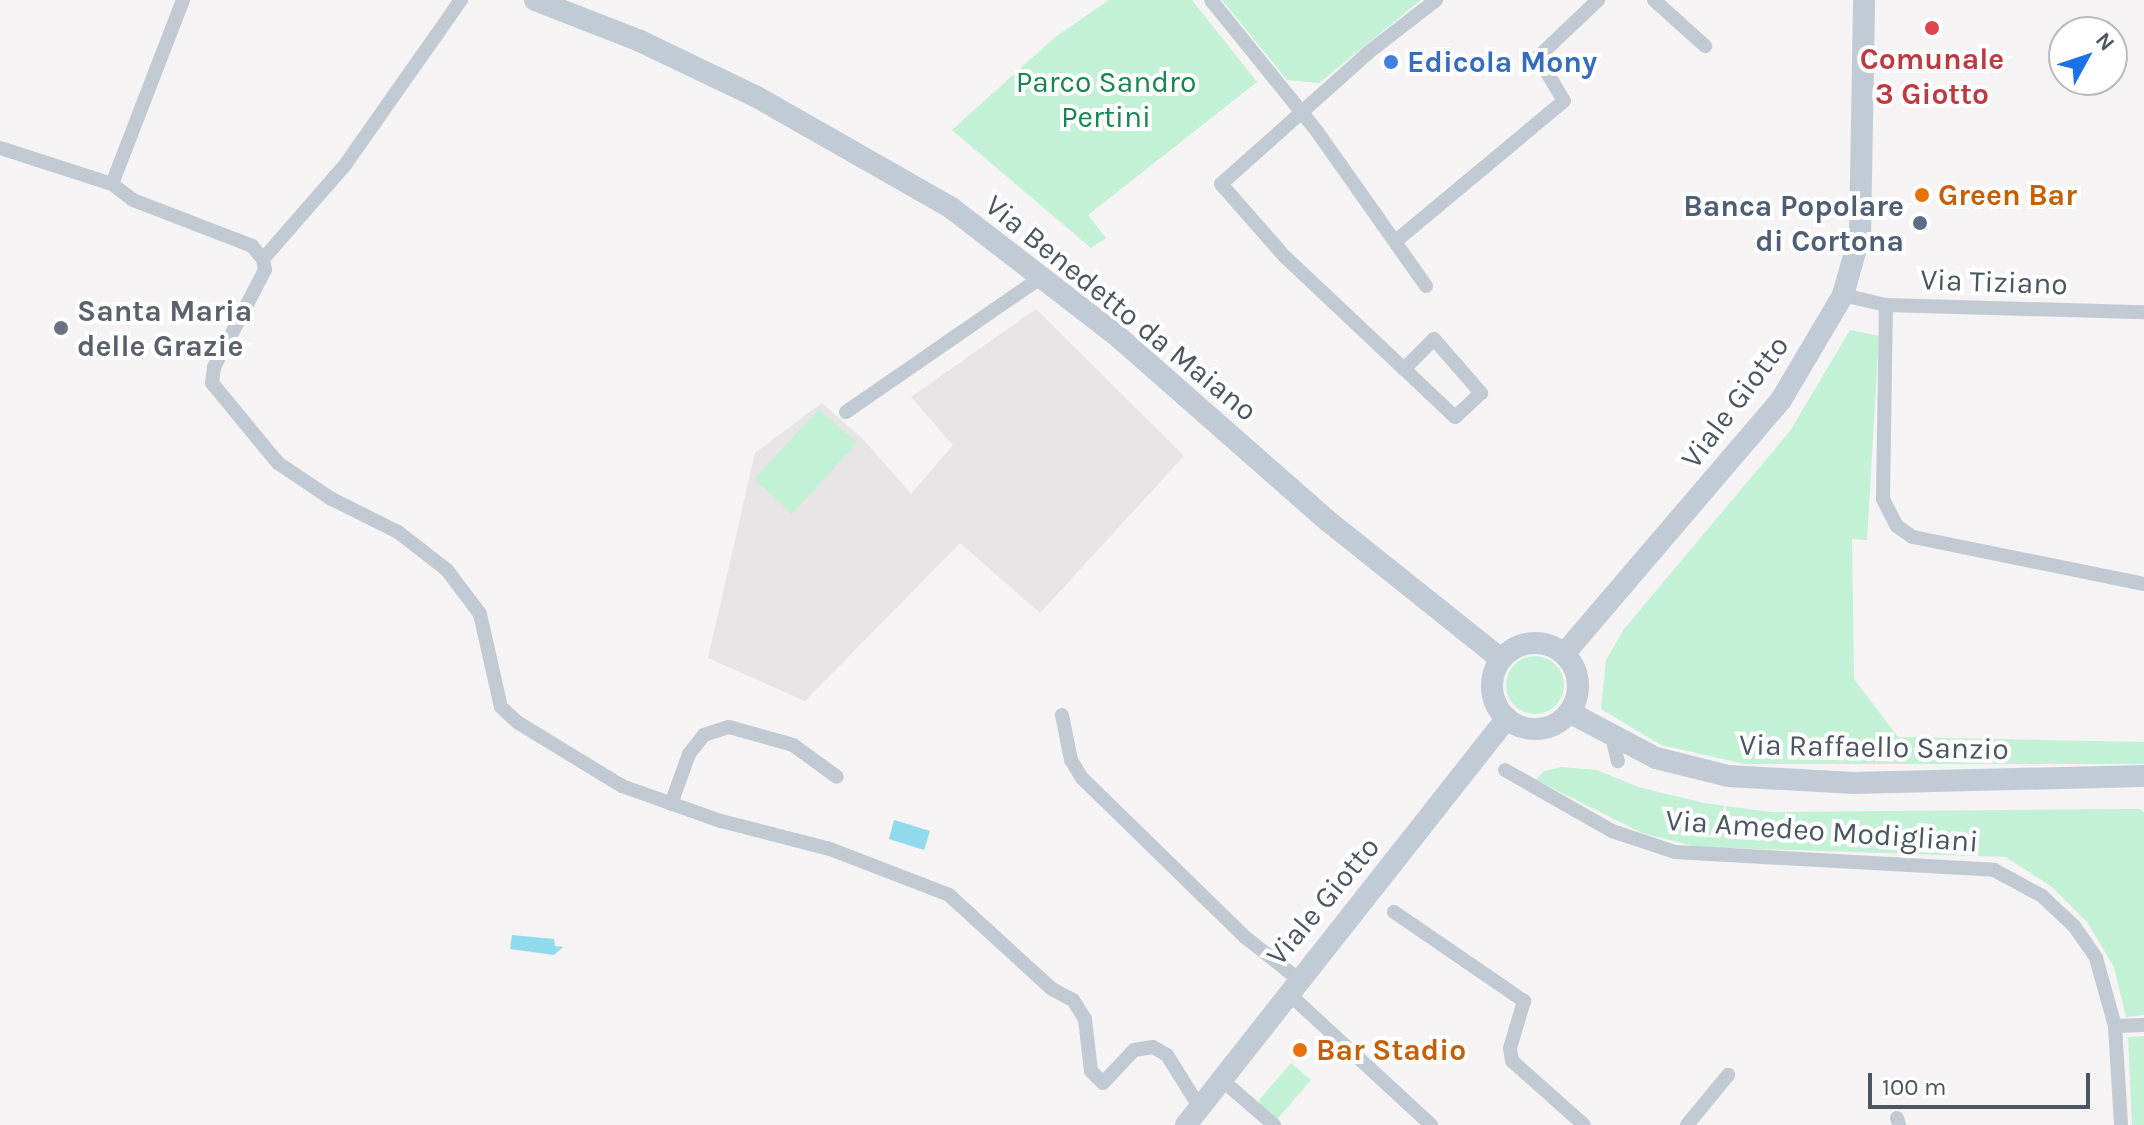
<!DOCTYPE html>
<style>
body{margin:0}
#map{position:relative;width:2144px;height:1125px;overflow:hidden;background:#f5f3f3;font-family:Karla,sans-serif}
div>[style]{position:absolute}
[style*='--x']{left:calc(var(--x)*1px);top:calc(var(--y)*1px);width:calc(var(--w)*1px);rotate:calc(var(--a)*1deg)}
.education>*{inset:0;background:#e6e4e5}
.green>*{inset:0;background:#c3f1d5}
.round{border-radius:50%}
.water>*{inset:0;background:#90daee}
.street>*{height:14px;margin:-7px;padding:0 7px;transform-origin:7px;border-radius:7px;background:#c1cad2}
.secondary>*{height:22px;margin:-11px;padding:0 11px;transform-origin:11px;border-radius:11px;background:#c1cbd6}
.secondary>.ring{margin:-11px;padding:0;box-sizing:content-box;background:none;border:22px solid #c1cbd6;border-radius:50%}
.dots>*{width:22px;height:22px;translate:-50% -50%;box-sizing:border-box;border:4px solid #fff;border-radius:50%}
span{translate:-50% -50%;white-space:nowrap;text-align:center;line-height:1.15;-webkit-text-stroke:8px #fff;paint-order:stroke}
.health-label{font-size:30px;color:#be3a42;font-weight:700}
.shop-label{font-size:30px;color:#366cbe;font-weight:700}
.left{translate:0 -50%;text-align:left}
.park-label{font-size:30px;color:#17864f}
.food-label{font-size:30px;color:#c56008;font-weight:700}
.service-label{font-size:30px;color:#4e5e75;font-weight:700}
.right{translate:-100% -50%;text-align:right}
.street-label{font-size:30px;color:#4a5661}
.worship-label{font-size:30px;color:#5b616d;font-weight:700}
.north{position:absolute;left:2048px;top:16px;width:80px;height:80px;box-sizing:border-box;background:#fff;border:2px solid #b7bbc0;border-radius:50%;rotate:50deg;font-size:22px;font-weight:700;line-height:32px;text-align:center;color:#4a5661}
.north::after{content:'';display:block;margin:auto;width:28px;height:36px;background:#1a73e8;clip-path:polygon(50% 0,100% 100%,50% 72%,0 100%)}
.scale{position:absolute;left:1868px;top:1073px;width:222px;height:36px;box-sizing:border-box;border:4px solid #4a5661;border-top:0;padding-left:10px;font-size:24px;line-height:28px;white-space:nowrap;color:#4a5661;-webkit-text-stroke:6px #fff;paint-order:stroke}
</style>
<div id="map">
<div class="education">
<div style="clip-path:polygon(1036px 309px,1184px 456px,1040px 613px,960px 543px,805px 701px,708px 658px,755px 453px,822px 403px,864px 440px,911px 494px,953px 445px,911px 397px)"></div>
</div>
<div class="green">
<div style="clip-path:polygon(1109px 0,1192px 0,1257px 82px,1088px 215px,1106px 238px,1091px 248px,952px 130px,1054px 38px)"></div>
<div style="clip-path:polygon(1222px 0,1421px 0,1319px 83px,1287px 80px)"></div>
<div style="clip-path:polygon(1850px 330px,1879px 336px,1867px 540px,1852px 539px,1854px 679px,1898px 737px,2144px 742px,2144px 764px,1745px 764px,1661px 745px,1601px 709px,1606px 660px,1624px 629px,1790px 431px)"></div>
<div style="clip-path:polygon(819px 409px,857px 443px,792px 514px,754px 479px)"></div>
<div class="round" style="left:1506px;top:656px;width:58px;height:58px"></div>
<div style="clip-path:polygon(1561px 767px,1597px 770px,1638px 787px,1704px 803px,1771px 812px,2139px 809px,2144px 812px,2144px 1015px,2126px 1017px,2114px 967px,2087px 922px,2052px 887px,2006px 857px,1697px 847px,1642px 833px,1536px 780px,1544px 771px)"></div>
<div style="clip-path:polygon(2144px 1036px,2144px 1125px,2132px 1125px,2128px 1037px)"></div>
<div style="clip-path:polygon(1291px 1063px,1311px 1080px,1273px 1124px,1258px 1111px,1260px 1099px)"></div>
</div>
<div class="water">
<div style="clip-path:polygon(894px 820px,930px 831px,924px 850px,889px 839px)"></div>
<div style="clip-path:polygon(512px 935px,554px 939px,555px 946px,563px 947px,554px 955px,510px 949px)"></div>
</div>
<div class="street">
<div style="--x:1211;--y:0;--w:167;--a:51.1"></div>
<div style="--x:1316;--y:130;--w:191;--a:54.8"></div>
<div style="--x:1654;--y:0;--w:69;--a:42"></div>
<div style="--x:0;--y:148;--w:118;--a:17.8"></div>
<div style="--x:112;--y:184;--w:26;--a:37"></div>
<div style="--x:133;--y:200;--w:128;--a:21.1"></div>
<div style="--x:252;--y:246;--w:17;--a:50"></div>
<div style="--x:263;--y:259;--w:11;--a:80"></div>
<div style="--x:265;--y:270;--w:110;--a:117.7"></div>
<div style="--x:214;--y:367;--w:16;--a:97"></div>
<div style="--x:212;--y:383;--w:104;--a:50.5"></div>
<div style="--x:278;--y:463;--w:63;--a:33.9"></div>
<div style="--x:330;--y:498;--w:76;--a:26.6"></div>
<div style="--x:398;--y:532;--w:62;--a:37.8"></div>
<div style="--x:447;--y:570;--w:55;--a:53.1"></div>
<div style="--x:480;--y:614;--w:95;--a:77.3"></div>
<div style="--x:501;--y:707;--w:22;--a:43"></div>
<div style="--x:517;--y:722;--w:123;--a:31.4"></div>
<div style="--x:622;--y:786;--w:105;--a:19.5"></div>
<div style="--x:721;--y:821;--w:113;--a:14.4"></div>
<div style="--x:830;--y:849;--w:128;--a:21.1"></div>
<div style="--x:949;--y:895;--w:139;--a:42.4"></div>
<div style="--x:1052;--y:989;--w:24;--a:28"></div>
<div style="--x:1073;--y:1000;--w:22;--a:58"></div>
<div style="--x:1085;--y:1019;--w:52;--a:83.4"></div>
<div style="--x:1091;--y:1071;--w:17;--a:45"></div>
<div style="--x:1103;--y:1083;--w:45;--a:-46.8"></div>
<div style="--x:1134;--y:1050;--w:19;--a:-9"></div>
<div style="--x:1153;--y:1047;--w:16;--a:30"></div>
<div style="--x:1167;--y:1055;--w:62;--a:58.1"></div>
<div style="--x:112;--y:184;--w:197;--a:-68.9"></div>
<div style="--x:1397;--y:240;--w:217;--a:-39.8"></div>
<div style="--x:1564;--y:101;--w:51;--a:-120.6"></div>
<div style="--x:1538;--y:57;--w:83;--a:-43.5"></div>
<div style="--x:263;--y:259;--w:125;--a:-48.9"></div>
<div style="--x:345;--y:165;--w:202;--a:-54.9"></div>
<div style="--x:1843;--y:295;--w:44;--a:13.1"></div>
<div style="--x:1886;--y:305;--w:258;--a:1.6"></div>
<div style="--x:1886;--y:305;--w:194;--a:90.9"></div>
<div style="--x:1883;--y:499;--w:30;--a:63"></div>
<div style="--x:1897;--y:526;--w:19;--a:35"></div>
<div style="--x:1913;--y:537;--w:236;--a:11.5"></div>
<div style="--x:1404;--y:369;--w:42;--a:-45"></div>
<div style="--x:1434;--y:339;--w:72;--a:49"></div>
<div style="--x:1481;--y:393;--w:35;--a:137"></div>
<div style="--x:1455;--y:417;--w:233;--a:-136.7"></div>
<div style="--x:1285;--y:257;--w:97;--a:-131.2"></div>
<div style="--x:1221;--y:184;--w:198;--a:-41.7"></div>
<div style="--x:1369;--y:52;--w:85;--a:-37.8"></div>
<div style="--x:846;--y:412;--w:239;--a:-34.6"></div>
<div style="--x:1062;--y:715;--w:46;--a:78.7"></div>
<div style="--x:1071;--y:760;--w:21;--a:59"></div>
<div style="--x:1082;--y:778;--w:228;--a:44.3"></div>
<div style="--x:1245;--y:937;--w:66;--a:38.3"></div>
<div style="--x:1612;--y:736;--w:26;--a:77"></div>
<div style="--x:1505;--y:770;--w:123;--a:29.7"></div>
<div style="--x:1612;--y:831;--w:66;--a:18.4"></div>
<div style="--x:1675;--y:852;--w:320;--a:3.2"></div>
<div style="--x:1994;--y:870;--w:55;--a:28.4"></div>
<div style="--x:2042;--y:896;--w:44;--a:43.2"></div>
<div style="--x:2074;--y:926;--w:39;--a:55"></div>
<div style="--x:2096;--y:958;--w:71;--a:74.4"></div>
<div style="--x:2115;--y:1026;--w:29;--a:-2"></div>
<div style="--x:671;--y:804;--w:53;--a:-70.2"></div>
<div style="--x:689;--y:754;--w:24;--a:-52"></div>
<div style="--x:704;--y:735;--w:26;--a:-18"></div>
<div style="--x:729;--y:727;--w:66;--a:15.7"></div>
<div style="--x:793;--y:745;--w:54;--a:36"></div>
<div style="--x:1394;--y:912;--w:158;--a:34.4"></div>
<div style="--x:1524;--y:1001;--w:49;--a:106.6"></div>
<div style="--x:1510;--y:1048;--w:13;--a:81"></div>
<div style="--x:1512;--y:1061;--w:96;--a:41.6"></div>
<div style="--x:1287;--y:992;--w:196;--a:42.7"></div>
<div style="--x:2115;--y:1026;--w:99;--a:86.5"></div>
<div style="--x:1222;--y:1080;--w:69;--a:40.9"></div>
<div style="--x:1897;--y:1118;--w:7;--a:74"></div>
<div style="--x:1687;--y:1125;--w:65;--a:-50.6"></div>
</div>
<div class="secondary">
<div style="--x:535;--y:0;--w:113;--a:21.3"></div>
<div style="--x:640;--y:41;--w:130;--a:25.6"></div>
<div style="--x:757;--y:97;--w:222;--a:29.7"></div>
<div style="--x:950;--y:207;--w:208;--a:37.6"></div>
<div style="--x:1115;--y:334;--w:283;--a:41.3"></div>
<div style="--x:1328;--y:521;--w:221;--a:38.6"></div>
<div class="ring" style="left:1492px;top:643px;width:64px;height:64px"></div>
<div style="--x:1564;--y:654;--w:334;--a:-49.5"></div>
<div style="--x:1781;--y:400;--w:122;--a:-59.4"></div>
<div style="--x:1843;--y:295;--w:63;--a:-74.4"></div>
<div style="--x:1860;--y:234;--w:234;--a:-89"></div>
<div style="--x:1569;--y:712;--w:98;--a:27.9"></div>
<div style="--x:1656;--y:758;--w:74;--a:14"></div>
<div style="--x:1728;--y:776;--w:126;--a:3.2"></div>
<div style="--x:1854;--y:783;--w:290;--a:-1.4"></div>
<div style="--x:1186;--y:1125;--w:518;--a:-51.74"></div>
</div>
<div class="dots">
<div style="left:1932px;top:28px;background:#e0444e"></div>
<div style="left:1391px;top:62px;background:#3f7fe0"></div>
<div style="left:1922px;top:195px;background:#e8710a"></div>
<div style="left:1920px;top:223px;background:#5c6f8a"></div>
<div style="left:61px;top:328px;background:#6b7280"></div>
<div style="left:1300px;top:1050px;background:#e8710a"></div>
</div>
<div class="health-label">
<span style="left:1932px;top:76px">Comunale<br>3 Giotto</span>
</div>
<div class="shop-label">
<span class="left" style="left:1407px;top:62px">Edicola Mony</span>
</div>
<div class="park-label">
<span style="left:1106px;top:99px">Parco Sandro<br>Pertini</span>
</div>
<div class="food-label">
<span class="left" style="left:1938px;top:195px">Green Bar</span>
<span class="left" style="left:1316px;top:1050px">Bar Stadio</span>
</div>
<div class="service-label">
<span class="right" style="left:1904px;top:223px">Banca Popolare<br>di Cortona</span>
</div>
<div class="street-label">
<span style="left:1994px;top:282px;rotate:2deg">Via Tiziano</span>
<span style="left:1121px;top:308px;rotate:39deg">Via Benedetto da Maiano</span>
<span style="left:1735px;top:402px;rotate:-53deg">Viale Giotto</span>
<span style="left:1874px;top:747px;rotate:1deg">Via Raffaello Sanzio</span>
<span style="left:1822px;top:831px;rotate:4deg">Via Amedeo Modigliani</span>
<span style="left:1323px;top:901px;rotate:-50deg">Viale Giotto</span>
</div>
<div class="worship-label">
<span class="left" style="left:77px;top:328px">Santa Maria<br>delle Grazie</span>
</div>
<div class="north">N</div>
<div class="scale">100 m</div>
</div>
